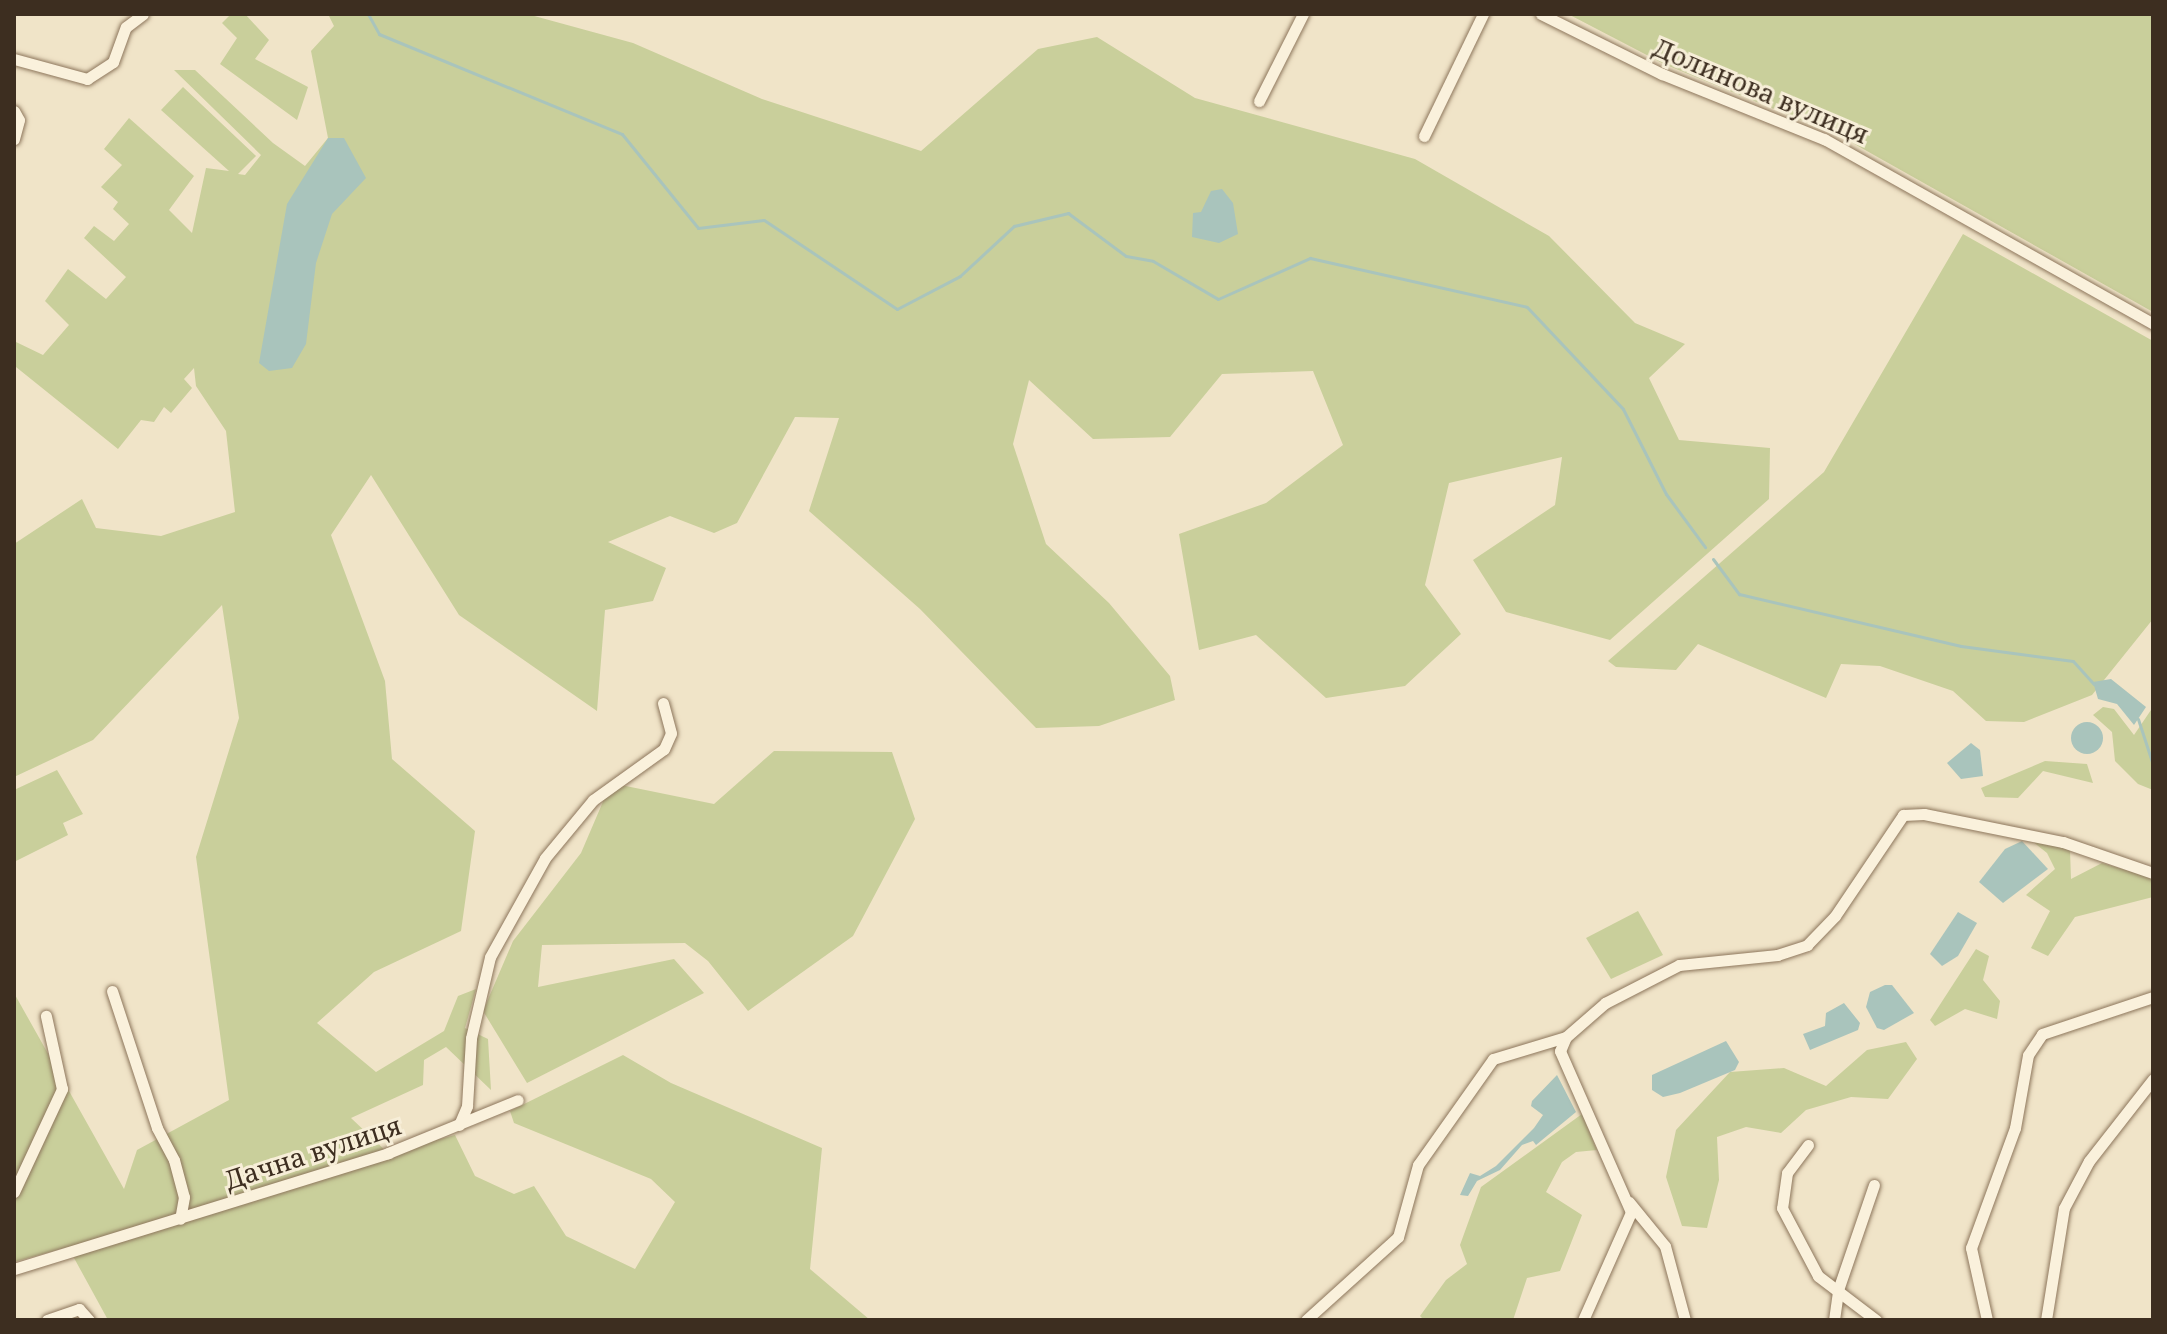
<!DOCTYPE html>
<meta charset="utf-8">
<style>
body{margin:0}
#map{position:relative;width:2167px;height:1334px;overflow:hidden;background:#f0e4c8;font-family:"Noto Serif",serif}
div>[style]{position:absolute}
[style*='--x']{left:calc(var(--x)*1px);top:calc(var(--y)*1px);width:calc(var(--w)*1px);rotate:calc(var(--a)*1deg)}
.green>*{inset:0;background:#c9cf9b}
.water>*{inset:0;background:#a9c4bc}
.round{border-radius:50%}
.stream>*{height:3px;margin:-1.5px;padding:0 1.5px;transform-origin:1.5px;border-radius:1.5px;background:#a9c4bc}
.roads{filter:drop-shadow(0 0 2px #8d765c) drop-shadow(0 0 2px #8d765c)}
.minor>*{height:11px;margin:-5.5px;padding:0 5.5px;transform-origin:5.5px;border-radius:5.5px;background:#faf1dc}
span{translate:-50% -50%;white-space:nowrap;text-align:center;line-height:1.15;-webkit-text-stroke:6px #f7eed8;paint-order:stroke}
.street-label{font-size:26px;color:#3d2e20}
.frame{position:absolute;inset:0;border:16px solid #3d2e20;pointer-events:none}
</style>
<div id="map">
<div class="green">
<div style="clip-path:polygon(231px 14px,245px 14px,269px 40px,255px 59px,308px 87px,297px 120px,220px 64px,237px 38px,222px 23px)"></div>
<div style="clip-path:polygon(328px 14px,527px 14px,633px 43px,762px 99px,921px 151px,1038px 49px,1097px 37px,1195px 98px,1415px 159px,1549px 236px,1635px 323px,1685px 344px,1649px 378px,1679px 440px,1770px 448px,1769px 499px,1610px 640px,1506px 612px,1473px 560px,1555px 505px,1562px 457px,1449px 483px,1425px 585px,1461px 634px,1405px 686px,1326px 698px,1256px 635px,1199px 650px,1179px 534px,1266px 503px,1343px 445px,1313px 371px,1222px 374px,1170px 437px,1093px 439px,1029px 380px,1013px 444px,1046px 544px,1109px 603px,1170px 676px,1175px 700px,1099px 726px,1036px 728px,920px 609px,809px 511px,839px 418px,795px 417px,737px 523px,714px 533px,670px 516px,608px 542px,666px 568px,653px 601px,605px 610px,597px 711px,459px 615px,371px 475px,331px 535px,385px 681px,392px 759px,475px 831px,461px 931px,374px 972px,317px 1023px,376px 1072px,444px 1031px,458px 996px,476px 989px,465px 1028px,488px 1039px,491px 1090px,446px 1047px,424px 1060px,423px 1085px,351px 1118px,388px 1153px,455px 1135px,475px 1176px,514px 1194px,534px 1186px,566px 1236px,635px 1269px,675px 1202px,651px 1179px,514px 1123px,510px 1111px,623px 1055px,671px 1083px,822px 1148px,810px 1269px,870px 1320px,108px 1320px,68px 1247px,14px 1262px,14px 993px,124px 1189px,137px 1150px,229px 1100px,196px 857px,239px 718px,222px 605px,93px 740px,14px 777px,14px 544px,82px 499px,96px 528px,161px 536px,235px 512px,226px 431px,196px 386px,194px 368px,184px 379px,192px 388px,171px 413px,164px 407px,154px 422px,141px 420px,118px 449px,16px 367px,16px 342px,43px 355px,69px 325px,45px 301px,68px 269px,106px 299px,126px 277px,84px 238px,94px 226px,114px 241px,129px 224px,113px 209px,118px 202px,101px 187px,122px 165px,104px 149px,129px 118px,194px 176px,169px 210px,192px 233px,206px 168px,229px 171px,161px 110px,183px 87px,256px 156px,238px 174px,245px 175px,261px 155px,174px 70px,195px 70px,273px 143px,305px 166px,328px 138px,311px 51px,334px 26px)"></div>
<div style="clip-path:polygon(1568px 14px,2153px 14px,2153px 312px,1842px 137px,1664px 64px)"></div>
<div style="clip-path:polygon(1963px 234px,2153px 341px,2153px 619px,2092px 695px,2024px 722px,1986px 721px,1953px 691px,1880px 666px,1841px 664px,1826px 698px,1698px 644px,1676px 670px,1616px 667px,1608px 661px,1824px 472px)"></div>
<div style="clip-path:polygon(2103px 707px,2114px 709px,2134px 735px,2153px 707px,2153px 790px,2138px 784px,2115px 761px,2112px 732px,2093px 715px)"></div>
<div style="clip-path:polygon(774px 751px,892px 752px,915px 819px,853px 936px,748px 1011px,708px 961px,685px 943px,542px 945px,538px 987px,674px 959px,704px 993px,527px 1083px,483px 1011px,513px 941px,581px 853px,611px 783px,714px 804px)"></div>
<div style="clip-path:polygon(2045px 761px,2087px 764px,2093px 783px,2043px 771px,2018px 798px,1985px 797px,1981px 788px)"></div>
<div style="clip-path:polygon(57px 770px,83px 814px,63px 823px,68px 835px,14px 862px,14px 790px)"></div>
<div style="clip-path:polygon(2027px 837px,2070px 850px,2071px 879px,2102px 863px,2153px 878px,2153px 897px,2075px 917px,2048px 956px,2031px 948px,2050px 911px,2026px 895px,2055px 869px,2047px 853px)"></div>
<div style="clip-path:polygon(1638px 911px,1663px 955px,1611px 979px,1586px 938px)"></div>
<div style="clip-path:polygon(1976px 949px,1989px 956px,1983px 980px,2000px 1001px,1997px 1019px,1965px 1009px,1935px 1026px,1930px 1020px)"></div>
<div style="clip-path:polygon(1906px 1042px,1917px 1059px,1888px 1099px,1851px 1097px,1806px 1110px,1781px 1133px,1746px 1127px,1717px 1137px,1719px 1180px,1707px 1228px,1682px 1226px,1666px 1177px,1676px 1130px,1730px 1072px,1784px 1068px,1826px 1086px,1867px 1050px)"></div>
<div style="clip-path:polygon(1582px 1114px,1597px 1150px,1576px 1152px,1562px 1162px,1546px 1192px,1582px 1215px,1560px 1271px,1527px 1278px,1513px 1320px,1424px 1320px,1420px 1316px,1446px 1280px,1467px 1264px,1460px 1245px,1481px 1187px)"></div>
</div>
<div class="water">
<div style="clip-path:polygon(328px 138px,344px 138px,366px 178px,332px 214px,316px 263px,306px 344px,292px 368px,269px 371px,259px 363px,287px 204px)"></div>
<div style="clip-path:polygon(1222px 189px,1233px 203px,1238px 234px,1219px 243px,1192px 237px,1193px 213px,1201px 212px,1211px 191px)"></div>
<div style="clip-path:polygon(2111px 679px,2146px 707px,2134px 725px,2117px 704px,2098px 699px,2093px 682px)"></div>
<div class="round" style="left:2071px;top:722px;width:32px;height:32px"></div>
<div style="clip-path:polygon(1971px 743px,1980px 750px,1983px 776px,1961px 779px,1947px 763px)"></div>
<div style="clip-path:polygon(2022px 841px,2048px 869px,2003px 903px,1979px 882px,2005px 849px)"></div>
<div style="clip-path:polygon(1958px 912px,1977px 923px,1958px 956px,1942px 966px,1930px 954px)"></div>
<div style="clip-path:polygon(1885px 985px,1892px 985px,1914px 1013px,1884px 1030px,1877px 1028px,1866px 1007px,1870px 992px)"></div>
<div style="clip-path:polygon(1844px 1003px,1860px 1023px,1858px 1030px,1810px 1050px,1803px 1034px,1825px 1026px,1826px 1013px)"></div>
<div style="clip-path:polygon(1726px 1041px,1739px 1062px,1735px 1070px,1680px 1093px,1663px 1097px,1652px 1090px,1652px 1075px)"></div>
<div style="clip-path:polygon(1557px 1075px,1576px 1112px,1536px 1145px,1533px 1141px,1522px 1145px,1500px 1170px,1477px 1181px,1468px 1196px,1460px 1195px,1470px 1173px,1480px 1176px,1496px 1166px,1534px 1128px,1543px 1115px,1531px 1106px,1532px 1101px)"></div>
</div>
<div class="stream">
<div style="--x:368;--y:14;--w:23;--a:61"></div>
<div style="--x:379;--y:34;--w:263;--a:22.4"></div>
<div style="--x:622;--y:134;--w:121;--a:51"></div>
<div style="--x:698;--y:228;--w:66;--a:-6.9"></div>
<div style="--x:764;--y:220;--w:160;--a:33.8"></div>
<div style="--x:897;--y:309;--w:71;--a:-27.6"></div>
<div style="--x:960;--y:276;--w:74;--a:-42.8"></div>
<div style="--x:1014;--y:226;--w:56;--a:-13.5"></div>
<div style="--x:1068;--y:213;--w:72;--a:36.6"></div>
<div style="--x:1126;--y:256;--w:27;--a:10"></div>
<div style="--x:1153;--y:261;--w:75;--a:30.3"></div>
<div style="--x:1218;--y:299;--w:101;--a:-24"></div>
<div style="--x:1310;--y:258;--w:222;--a:12.7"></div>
<div style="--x:1527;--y:307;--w:140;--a:46.7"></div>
<div style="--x:1623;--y:409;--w:95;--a:63.2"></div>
<div style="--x:1666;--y:494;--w:66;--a:53.7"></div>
<div style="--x:1713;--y:559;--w:44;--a:53.4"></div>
<div style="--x:1739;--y:594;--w:228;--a:13.2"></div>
<div style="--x:1961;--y:646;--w:113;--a:7.6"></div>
<div style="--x:2073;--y:661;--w:31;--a:48"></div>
<div style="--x:2138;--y:719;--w:48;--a:71.9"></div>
</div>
<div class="roads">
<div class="minor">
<div style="--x:1541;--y:14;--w:135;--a:26.4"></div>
<div style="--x:1662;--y:74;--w:175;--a:21.9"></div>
<div style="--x:1824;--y:139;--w:377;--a:29.3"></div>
<div style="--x:14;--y:59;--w:76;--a:15.3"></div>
<div style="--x:87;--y:79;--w:31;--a:-33"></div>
<div style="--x:113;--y:62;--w:37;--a:-70"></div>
<div style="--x:126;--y:27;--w:21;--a:-37"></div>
<div style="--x:1259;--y:101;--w:97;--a:-63.2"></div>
<div style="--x:14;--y:111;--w:10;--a:61"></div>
<div style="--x:19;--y:120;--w:20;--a:105"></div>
<div style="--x:1424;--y:136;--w:136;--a:-64.2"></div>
<div style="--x:112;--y:991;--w:144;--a:71.8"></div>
<div style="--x:157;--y:1128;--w:36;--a:62"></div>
<div style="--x:174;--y:1160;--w:38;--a:75"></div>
<div style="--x:184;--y:1197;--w:22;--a:100"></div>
<div style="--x:459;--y:1125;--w:21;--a:-67"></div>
<div style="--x:467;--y:1106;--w:68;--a:-86.6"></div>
<div style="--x:471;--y:1038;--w:83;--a:-76.8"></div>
<div style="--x:490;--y:957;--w:113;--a:-60.9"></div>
<div style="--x:545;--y:858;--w:75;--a:-50.4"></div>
<div style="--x:593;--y:800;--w:87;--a:-35.7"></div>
<div style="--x:664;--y:749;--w:17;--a:-66"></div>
<div style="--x:671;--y:733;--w:31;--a:-105"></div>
<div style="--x:1808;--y:1145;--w:35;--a:127"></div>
<div style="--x:1787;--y:1173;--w:35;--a:98"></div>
<div style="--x:1782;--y:1208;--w:77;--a:62.1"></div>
<div style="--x:1818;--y:1276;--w:73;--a:37.2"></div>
<div style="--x:14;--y:1192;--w:114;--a:-65"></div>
<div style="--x:62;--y:1089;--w:75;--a:-102.4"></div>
<div style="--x:1629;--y:1202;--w:57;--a:50.7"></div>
<div style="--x:1665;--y:1246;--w:77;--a:74.9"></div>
<div style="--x:14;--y:1269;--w:392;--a:-17.2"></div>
<div style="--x:388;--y:1153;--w:140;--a:-22.2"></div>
<div style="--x:47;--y:1320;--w:34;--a:-19"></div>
<div style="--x:79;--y:1309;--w:15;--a:48"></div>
<div style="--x:1306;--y:1320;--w:124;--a:-42.1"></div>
<div style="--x:1398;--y:1237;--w:75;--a:-74.5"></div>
<div style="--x:1418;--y:1165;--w:130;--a:-54.7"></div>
<div style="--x:1493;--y:1059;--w:76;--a:-16.8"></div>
<div style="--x:1583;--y:1320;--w:118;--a:-66"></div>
<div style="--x:1631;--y:1212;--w:176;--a:-113.8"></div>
<div style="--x:1560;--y:1051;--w:15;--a:-67"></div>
<div style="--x:1566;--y:1037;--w:52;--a:-41.1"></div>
<div style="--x:1605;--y:1003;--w:83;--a:-27.2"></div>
<div style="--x:1679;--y:965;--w:99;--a:-5.8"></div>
<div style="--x:1777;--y:955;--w:32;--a:-18"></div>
<div style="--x:1807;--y:945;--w:40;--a:-46"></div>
<div style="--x:1835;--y:916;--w:122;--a:-56"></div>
<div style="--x:1903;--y:815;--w:21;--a:-3"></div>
<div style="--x:1924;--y:814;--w:142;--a:11.4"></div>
<div style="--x:2063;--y:842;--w:95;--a:19"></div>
<div style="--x:1834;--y:1320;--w:30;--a:-82"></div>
<div style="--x:1838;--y:1290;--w:111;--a:-71.1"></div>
<div style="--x:1987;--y:1320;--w:74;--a:-102.5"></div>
<div style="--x:1971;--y:1248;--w:128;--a:-69.9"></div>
<div style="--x:2015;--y:1128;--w:74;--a:-79.9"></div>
<div style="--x:2028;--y:1055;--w:25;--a:-56"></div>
<div style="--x:2042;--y:1034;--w:117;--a:-18.4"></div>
<div style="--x:2046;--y:1320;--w:113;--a:-80.9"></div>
<div style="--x:2064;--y:1208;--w:53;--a:-62"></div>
<div style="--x:2089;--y:1161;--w:104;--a:-52"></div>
</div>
</div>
<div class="street-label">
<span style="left:1761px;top:91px;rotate:23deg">Долинова вулиця</span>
<span style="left:313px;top:1153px;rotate:-18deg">Дачна вулиця</span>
</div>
<div class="frame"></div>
</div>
